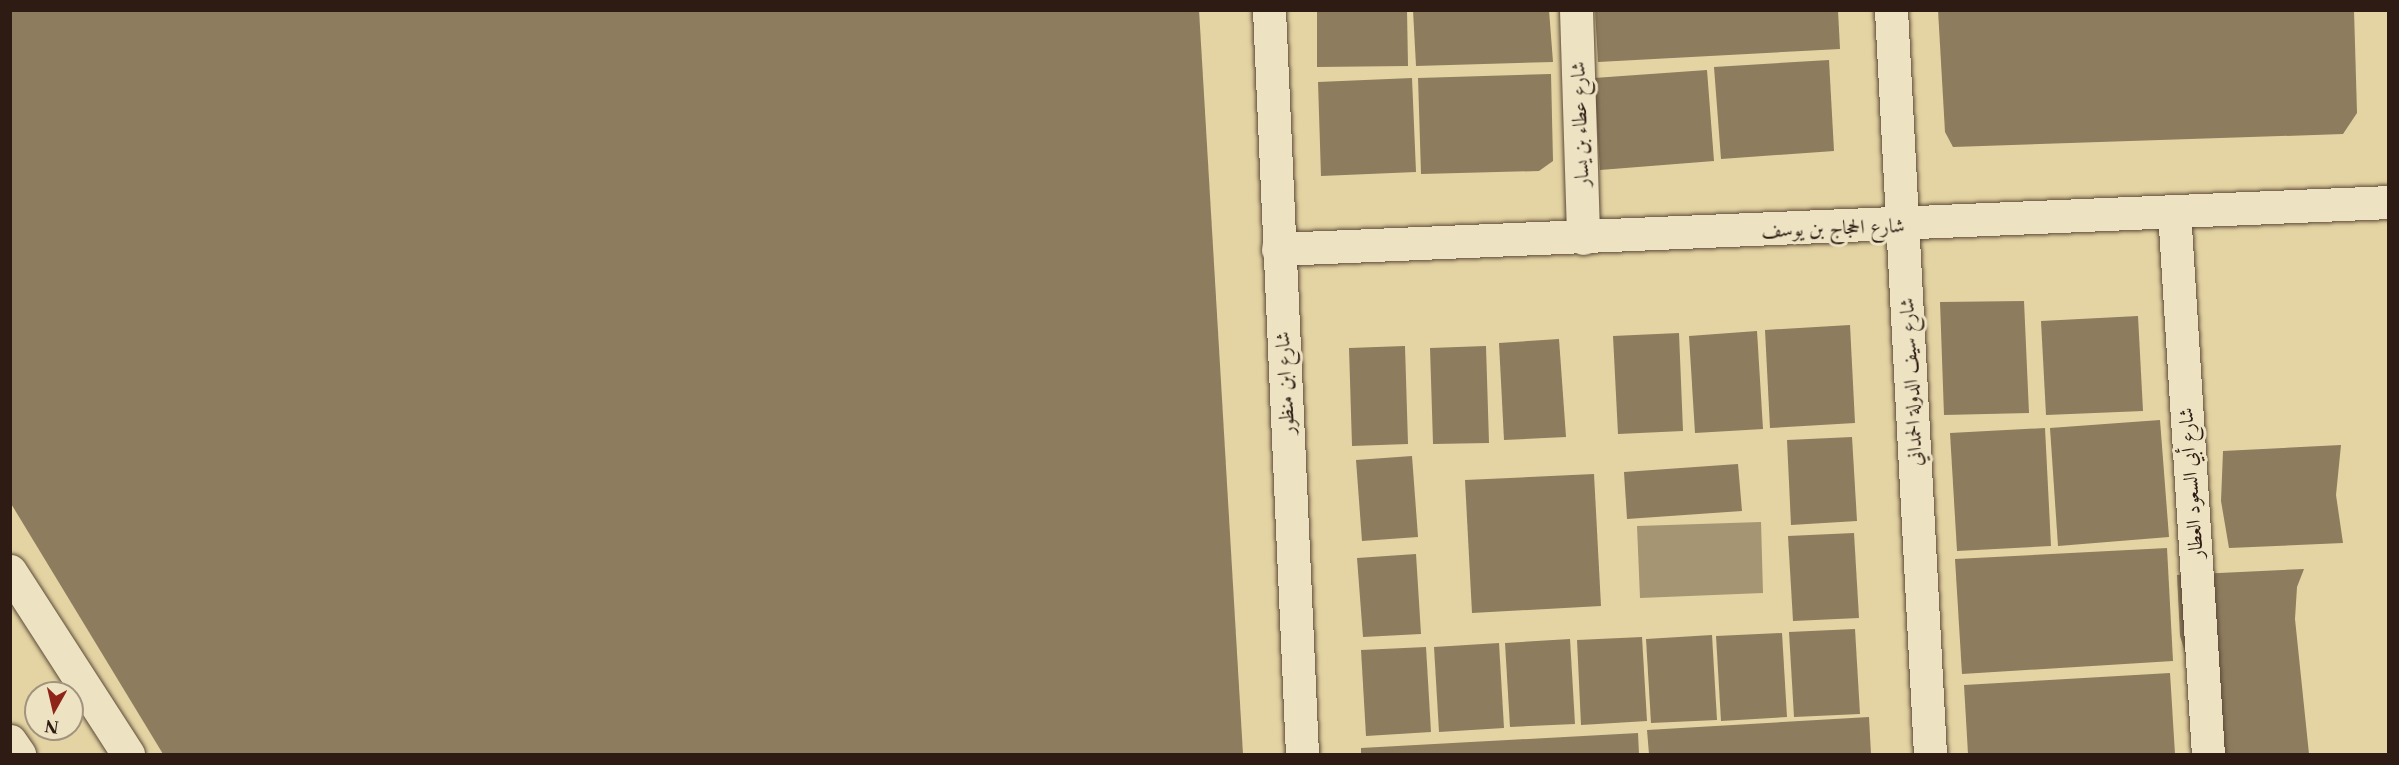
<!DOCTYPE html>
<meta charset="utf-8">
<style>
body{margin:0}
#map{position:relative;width:2399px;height:765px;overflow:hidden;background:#e4d4a3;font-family:"Libre Caslon Text",Amiri,serif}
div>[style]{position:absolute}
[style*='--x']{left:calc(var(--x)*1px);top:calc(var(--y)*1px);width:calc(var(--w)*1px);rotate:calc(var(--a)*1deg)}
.water>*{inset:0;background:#a69572}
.building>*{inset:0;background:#8d7c5e}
.roads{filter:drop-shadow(0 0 2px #5c4a38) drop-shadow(0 0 2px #5c4a38)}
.minor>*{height:33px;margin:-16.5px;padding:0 16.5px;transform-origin:16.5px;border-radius:16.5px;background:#ede3c3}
.secondary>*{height:33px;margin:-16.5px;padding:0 16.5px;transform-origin:16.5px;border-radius:16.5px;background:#ede3c3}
span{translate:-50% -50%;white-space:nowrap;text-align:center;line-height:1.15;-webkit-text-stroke:6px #ede3c3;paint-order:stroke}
.street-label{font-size:20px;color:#2e1c14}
.frame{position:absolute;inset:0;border:12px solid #2e1c14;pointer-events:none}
.north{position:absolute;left:24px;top:681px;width:60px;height:60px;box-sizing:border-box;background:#ede3c3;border:2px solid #a1937d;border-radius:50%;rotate:188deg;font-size:16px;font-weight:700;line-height:24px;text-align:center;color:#2e1c14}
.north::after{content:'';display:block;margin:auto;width:21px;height:27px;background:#8f2418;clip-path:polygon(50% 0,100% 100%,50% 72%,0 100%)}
</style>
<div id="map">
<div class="water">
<div style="clip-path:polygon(1761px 522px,1763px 593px,1640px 598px,1637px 526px)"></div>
</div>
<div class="building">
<div style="clip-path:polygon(10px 10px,1199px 10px,1243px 754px,163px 754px,10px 502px)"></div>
<div style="clip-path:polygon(1317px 10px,1407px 10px,1408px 66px,1317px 67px)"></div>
<div style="clip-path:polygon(1413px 10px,1549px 10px,1553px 62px,1416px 66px)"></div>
<div style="clip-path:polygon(1595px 10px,1838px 10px,1840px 49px,1598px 62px)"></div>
<div style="clip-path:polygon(1938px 10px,2354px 10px,2357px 113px,2343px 134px,1953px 147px,1945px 132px)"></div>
<div style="clip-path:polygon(1829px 60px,1834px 151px,1721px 159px,1714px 67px)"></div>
<div style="clip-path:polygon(1707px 70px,1714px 161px,1600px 170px,1594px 78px)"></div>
<div style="clip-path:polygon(1551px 74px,1553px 161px,1539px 171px,1421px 174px,1418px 78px)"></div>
<div style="clip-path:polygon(1412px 78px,1416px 172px,1321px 176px,1318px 82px)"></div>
<div style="clip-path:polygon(2024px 301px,2029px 413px,1944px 415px,1940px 302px)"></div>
<div style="clip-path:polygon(2138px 316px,2143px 411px,2046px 415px,2041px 321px)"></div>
<div style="clip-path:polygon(1850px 325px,1855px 423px,1770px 428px,1765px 330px)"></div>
<div style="clip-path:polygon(1757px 331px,1763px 429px,1695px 433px,1689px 336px)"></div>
<div style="clip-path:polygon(1679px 333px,1683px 431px,1618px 434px,1613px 336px)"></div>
<div style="clip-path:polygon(1559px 339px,1566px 437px,1504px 440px,1499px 343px)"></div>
<div style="clip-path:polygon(1405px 346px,1408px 444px,1352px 446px,1349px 348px)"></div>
<div style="clip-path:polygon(1486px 346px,1489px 443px,1433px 444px,1430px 348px)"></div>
<div style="clip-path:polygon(2160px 420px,2169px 537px,2058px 546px,2050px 428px)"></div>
<div style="clip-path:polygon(2045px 428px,2051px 546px,1957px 551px,1950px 433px)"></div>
<div style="clip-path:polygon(1852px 437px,1857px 521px,1791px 525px,1787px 440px)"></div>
<div style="clip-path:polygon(2341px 445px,2336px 495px,2343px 543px,2229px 548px,2221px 501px,2223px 451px)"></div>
<div style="clip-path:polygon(1412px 456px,1418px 537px,1362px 541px,1356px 460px)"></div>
<div style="clip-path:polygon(1738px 464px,1742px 511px,1627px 519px,1624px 472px)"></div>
<div style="clip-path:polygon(1594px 474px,1601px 606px,1472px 613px,1465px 480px)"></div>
<div style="clip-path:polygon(1854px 533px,1859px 618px,1793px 621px,1788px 536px)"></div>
<div style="clip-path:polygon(2167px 548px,2173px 661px,1962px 674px,1955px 559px)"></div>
<div style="clip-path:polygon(1416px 554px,1421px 634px,1363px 637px,1357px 558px)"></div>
<div style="clip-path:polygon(2304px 569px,2297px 587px,2295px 619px,2309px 754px,2199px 754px,2189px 665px,2180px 636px,2177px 575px)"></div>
<div style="clip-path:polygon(1855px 629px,1860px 714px,1794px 717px,1789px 632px)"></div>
<div style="clip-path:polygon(1782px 633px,1787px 717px,1721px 721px,1716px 636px)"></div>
<div style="clip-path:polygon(1712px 635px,1717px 720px,1651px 723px,1646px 639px)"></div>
<div style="clip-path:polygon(1642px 637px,1647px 721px,1581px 725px,1577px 640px)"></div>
<div style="clip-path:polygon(1570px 639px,1575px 724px,1510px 727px,1505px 643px)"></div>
<div style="clip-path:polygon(1499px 643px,1504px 728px,1439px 732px,1434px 647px)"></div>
<div style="clip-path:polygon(1426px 647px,1431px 732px,1366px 736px,1361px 650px)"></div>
<div style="clip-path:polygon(2170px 673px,2175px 754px,1968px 754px,1964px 685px)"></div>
<div style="clip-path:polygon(1869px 717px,1871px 754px,1649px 754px,1647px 730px)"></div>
<div style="clip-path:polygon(1638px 733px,1639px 754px,1361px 754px,1361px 748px)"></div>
</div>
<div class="roads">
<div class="minor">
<div style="--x:1269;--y:10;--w:745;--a:87.46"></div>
<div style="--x:1576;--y:10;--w:228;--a:88.2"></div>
<div style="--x:1891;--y:10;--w:745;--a:87"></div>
<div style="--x:2174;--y:211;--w:544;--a:86.42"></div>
<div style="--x:1278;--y:249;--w:1111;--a:-2.42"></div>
</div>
<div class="secondary">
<div style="--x:10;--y:571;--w:218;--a:57.2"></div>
<div style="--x:10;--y:741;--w:16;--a:55"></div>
</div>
</div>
<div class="street-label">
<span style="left:1580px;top:124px;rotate:-92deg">شارع عطاء بن يسار</span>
<span style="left:1833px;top:228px;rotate:-2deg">شارع الحجاج بن يوسف</span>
<span style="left:1911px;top:382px;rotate:-93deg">شارع سيف الدولة الحمداني</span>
<span style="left:1285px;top:383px;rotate:-93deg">شارع ابن منظور</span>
<span style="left:2191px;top:483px;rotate:-94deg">شارع أبي السعود العطار</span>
</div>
<div class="frame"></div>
<div class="north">N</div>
</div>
